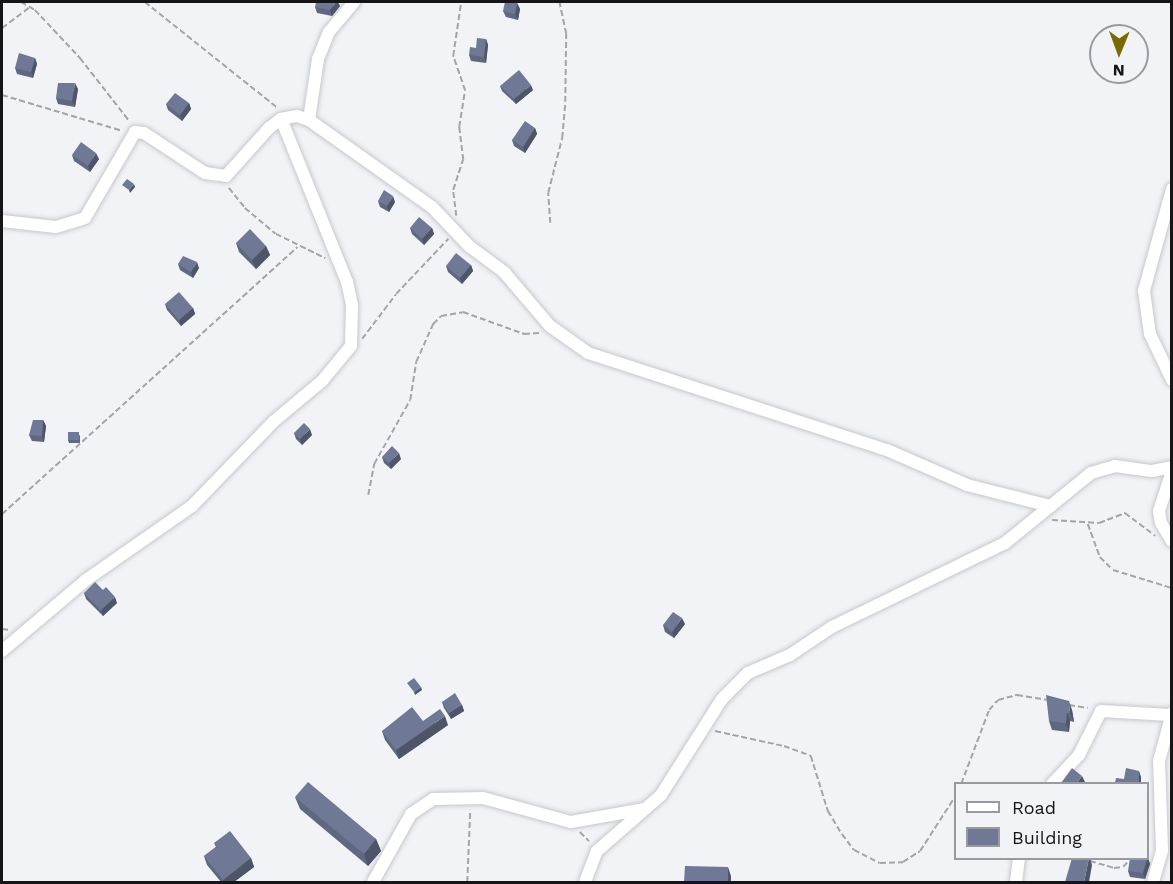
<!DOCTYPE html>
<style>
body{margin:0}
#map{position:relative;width:1173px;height:884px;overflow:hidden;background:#f1f3f7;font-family:"Work Sans",sans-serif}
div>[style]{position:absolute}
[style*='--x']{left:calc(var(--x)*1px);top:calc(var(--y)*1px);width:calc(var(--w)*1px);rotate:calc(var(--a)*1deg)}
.path>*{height:1.5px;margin-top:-0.75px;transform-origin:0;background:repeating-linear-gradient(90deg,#a3a5a8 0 6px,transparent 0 9px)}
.roads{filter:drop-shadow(0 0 2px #c6c8cc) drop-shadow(0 0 2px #c6c8cc)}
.minor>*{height:12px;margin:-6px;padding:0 6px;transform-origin:6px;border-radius:6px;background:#fff}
.wall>*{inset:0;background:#5f6880}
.shaded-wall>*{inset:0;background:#4e5568}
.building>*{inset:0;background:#6f7995}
span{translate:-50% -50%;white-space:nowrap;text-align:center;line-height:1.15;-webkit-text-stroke:5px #f1f3f7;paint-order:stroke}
.frame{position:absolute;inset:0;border:3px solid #151517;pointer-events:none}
.legend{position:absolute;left:954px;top:782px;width:195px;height:78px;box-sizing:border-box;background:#f1f3f7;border:2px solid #999a9d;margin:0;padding:8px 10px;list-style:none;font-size:18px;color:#151517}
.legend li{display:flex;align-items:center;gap:12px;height:30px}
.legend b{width:30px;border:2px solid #999a9d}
.north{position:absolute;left:1089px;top:24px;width:60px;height:60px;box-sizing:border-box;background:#f1f3f7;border:2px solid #999a9d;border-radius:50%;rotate:181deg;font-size:16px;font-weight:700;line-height:24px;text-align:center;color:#151517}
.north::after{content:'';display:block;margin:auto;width:21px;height:27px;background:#796a02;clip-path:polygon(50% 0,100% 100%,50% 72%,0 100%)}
</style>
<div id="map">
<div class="path">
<div style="--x:21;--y:2;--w:16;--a:30"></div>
<div style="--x:35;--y:10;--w:66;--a:46.8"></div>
<div style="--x:80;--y:58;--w:81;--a:52"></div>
<div style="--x:145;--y:2;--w:170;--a:38.6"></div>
<div style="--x:2;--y:28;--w:35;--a:-37"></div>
<div style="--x:2;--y:95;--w:126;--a:16.6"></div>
<div style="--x:229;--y:188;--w:26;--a:51"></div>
<div style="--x:245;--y:208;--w:40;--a:40"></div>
<div style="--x:276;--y:234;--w:55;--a:26.1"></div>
<div style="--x:456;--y:216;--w:26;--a:-97"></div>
<div style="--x:453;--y:190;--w:32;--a:-72"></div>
<div style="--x:463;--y:160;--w:33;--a:-97"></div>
<div style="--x:459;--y:127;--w:36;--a:-81"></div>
<div style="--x:465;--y:91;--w:37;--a:-109"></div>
<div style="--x:453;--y:56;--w:55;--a:-81.6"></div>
<div style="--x:550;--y:223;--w:30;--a:-94"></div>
<div style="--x:548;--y:193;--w:57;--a:-75.7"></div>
<div style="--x:562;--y:138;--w:36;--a:-85"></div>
<div style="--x:565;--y:102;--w:68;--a:-89.2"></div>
<div style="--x:566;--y:34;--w:33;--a:-102"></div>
<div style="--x:362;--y:339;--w:56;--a:-52.9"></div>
<div style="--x:396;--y:294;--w:76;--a:-46.6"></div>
<div style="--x:368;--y:495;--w:32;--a:-79"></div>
<div style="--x:374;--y:464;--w:73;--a:-60.6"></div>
<div style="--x:410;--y:400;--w:38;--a:-81"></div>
<div style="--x:416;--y:362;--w:42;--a:-65.9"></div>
<div style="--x:433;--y:324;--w:11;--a:-45"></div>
<div style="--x:441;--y:316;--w:22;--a:-10"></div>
<div style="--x:463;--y:312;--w:65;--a:19.8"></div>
<div style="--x:524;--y:334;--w:15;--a:-4"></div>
<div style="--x:2;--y:514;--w:398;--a:-42.1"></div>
<div style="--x:1052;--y:520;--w:47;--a:3.7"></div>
<div style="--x:1099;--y:523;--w:28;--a:-21"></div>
<div style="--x:1125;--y:513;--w:38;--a:37"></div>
<div style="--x:1088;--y:524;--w:35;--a:70"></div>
<div style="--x:1100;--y:557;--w:18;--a:45"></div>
<div style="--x:1113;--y:570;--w:62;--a:17"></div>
<div style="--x:2;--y:629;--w:8;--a:7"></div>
<div style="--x:1069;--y:705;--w:19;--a:9"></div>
<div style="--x:715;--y:731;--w:71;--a:12.3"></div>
<div style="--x:784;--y:746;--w:29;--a:20"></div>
<div style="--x:811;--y:756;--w:58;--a:72.8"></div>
<div style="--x:828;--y:811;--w:27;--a:59"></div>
<div style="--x:842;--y:834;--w:20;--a:53"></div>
<div style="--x:854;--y:850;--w:29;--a:27"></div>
<div style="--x:880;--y:863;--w:23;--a:-2"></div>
<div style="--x:903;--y:862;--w:20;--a:-33"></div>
<div style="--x:920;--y:851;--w:67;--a:-57.3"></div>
<div style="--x:961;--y:784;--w:79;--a:-69.3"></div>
<div style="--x:989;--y:710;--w:13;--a:-48"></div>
<div style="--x:998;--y:700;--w:20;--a:-15"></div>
<div style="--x:1017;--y:695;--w:30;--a:9"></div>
<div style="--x:580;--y:832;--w:13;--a:45"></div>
<div style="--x:1090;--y:861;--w:25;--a:16"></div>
<div style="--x:1114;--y:868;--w:9;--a:-6"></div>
<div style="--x:1123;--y:867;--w:12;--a:-48"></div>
<div style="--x:467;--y:882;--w:72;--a:-87.6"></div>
</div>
<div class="roads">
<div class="minor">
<div style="--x:309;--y:120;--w:62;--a:-81.6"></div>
<div style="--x:318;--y:59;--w:29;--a:-68"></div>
<div style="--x:329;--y:32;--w:39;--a:-50"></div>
<div style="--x:1172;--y:189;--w:106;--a:105.4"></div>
<div style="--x:1144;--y:291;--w:43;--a:82.1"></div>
<div style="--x:1150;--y:334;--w:51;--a:64.4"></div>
<div style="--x:2;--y:221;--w:54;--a:6.3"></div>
<div style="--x:56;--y:227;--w:30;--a:-17"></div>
<div style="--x:85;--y:218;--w:99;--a:-59.8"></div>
<div style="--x:135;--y:132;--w:9;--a:6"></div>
<div style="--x:144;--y:133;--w:73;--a:33.3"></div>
<div style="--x:205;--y:173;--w:21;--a:8"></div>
<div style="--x:226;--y:176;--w:64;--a:-48.1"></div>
<div style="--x:269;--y:128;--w:15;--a:-37"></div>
<div style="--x:281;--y:119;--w:16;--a:-11"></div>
<div style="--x:297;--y:116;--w:13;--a:18"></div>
<div style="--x:309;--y:120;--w:151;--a:35.3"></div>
<div style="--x:432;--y:207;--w:54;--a:46.5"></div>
<div style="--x:469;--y:246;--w:44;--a:36.6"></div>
<div style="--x:504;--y:272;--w:71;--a:49.6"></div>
<div style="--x:550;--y:326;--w:47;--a:35.4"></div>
<div style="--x:588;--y:353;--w:314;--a:18"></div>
<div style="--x:887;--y:450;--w:87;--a:23.6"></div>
<div style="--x:967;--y:485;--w:86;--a:14.2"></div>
<div style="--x:1172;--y:471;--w:42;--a:108"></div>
<div style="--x:1159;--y:511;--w:12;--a:81"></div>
<div style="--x:1161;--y:523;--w:21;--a:59"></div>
<div style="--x:2;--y:651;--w:110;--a:-40.2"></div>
<div style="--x:86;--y:580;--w:129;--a:-34.9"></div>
<div style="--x:192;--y:506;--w:117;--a:-46"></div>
<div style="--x:273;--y:422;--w:64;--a:-39.9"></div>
<div style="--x:322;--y:381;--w:45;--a:-50.4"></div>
<div style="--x:351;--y:346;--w:41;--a:-88.6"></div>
<div style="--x:352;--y:305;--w:24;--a:-102"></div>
<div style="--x:347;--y:282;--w:176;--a:-112"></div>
<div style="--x:1052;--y:784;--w:40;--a:-47"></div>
<div style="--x:1079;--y:755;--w:49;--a:-63.4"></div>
<div style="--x:1101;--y:711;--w:69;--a:3.3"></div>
<div style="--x:373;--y:882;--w:78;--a:-60.8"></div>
<div style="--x:411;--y:814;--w:27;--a:-34"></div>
<div style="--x:433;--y:799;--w:50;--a:-1.1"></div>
<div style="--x:483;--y:798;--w:91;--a:15.3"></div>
<div style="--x:571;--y:822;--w:75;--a:-10"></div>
<div style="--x:645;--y:809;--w:21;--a:-41"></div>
<div style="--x:661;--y:795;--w:114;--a:-57.6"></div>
<div style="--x:722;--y:699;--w:37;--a:-45"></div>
<div style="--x:748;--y:673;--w:46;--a:-23.2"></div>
<div style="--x:790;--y:655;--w:50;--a:-33.7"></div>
<div style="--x:832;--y:627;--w:192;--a:-25.9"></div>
<div style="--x:1005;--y:543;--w:111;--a:-39.1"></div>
<div style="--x:1091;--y:473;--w:25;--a:-16"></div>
<div style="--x:1115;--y:466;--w:37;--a:8"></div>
<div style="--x:1152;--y:471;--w:20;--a:-11"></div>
<div style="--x:585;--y:882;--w:33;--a:-69"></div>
<div style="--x:597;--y:851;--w:64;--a:-41.2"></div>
<div style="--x:1016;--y:882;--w:24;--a:-83"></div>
<div style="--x:1153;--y:882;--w:33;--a:-74"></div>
<div style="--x:1162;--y:850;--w:89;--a:-91.9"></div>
<div style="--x:1159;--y:761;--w:50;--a:-74.8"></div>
</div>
</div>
<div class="wall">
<div style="clip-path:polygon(517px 3px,520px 9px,518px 20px,506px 17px,503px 11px)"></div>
<div style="clip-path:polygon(340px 6px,332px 16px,317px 13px,315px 7px)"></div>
<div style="clip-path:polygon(486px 39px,488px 45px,486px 63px,471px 61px,469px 55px)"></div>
<div style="clip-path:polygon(35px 58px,37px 64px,33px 78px,17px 74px,15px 68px)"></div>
<div style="clip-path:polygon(500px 86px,533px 90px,516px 104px,502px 91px)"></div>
<div style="clip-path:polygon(78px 89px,75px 107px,58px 104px,56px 98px)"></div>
<div style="clip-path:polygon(189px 103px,191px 109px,182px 121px,168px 110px,166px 104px)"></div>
<div style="clip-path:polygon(535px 128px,537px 134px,525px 153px,514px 146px,512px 140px)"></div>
<div style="clip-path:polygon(72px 155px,99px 159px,90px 172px,74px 161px)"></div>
<div style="clip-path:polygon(378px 201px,395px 202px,389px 212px,380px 207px)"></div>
<div style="clip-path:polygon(410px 228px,432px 228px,434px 234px,424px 245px,412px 234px)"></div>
<div style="clip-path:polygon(236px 243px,266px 246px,270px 255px,256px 269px,239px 252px)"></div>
<div style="clip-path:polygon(178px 264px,199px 268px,193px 278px,180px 270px)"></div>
<div style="clip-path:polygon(471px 265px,473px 271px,462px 284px,448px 272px,446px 266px)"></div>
<div style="clip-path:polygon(165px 304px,193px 308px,195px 314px,181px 326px,167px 310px)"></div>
<div style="clip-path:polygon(43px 420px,46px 426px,44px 442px,32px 441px,29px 435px)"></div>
<div style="clip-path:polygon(294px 433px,312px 435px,302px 445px,296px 439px)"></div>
<div style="clip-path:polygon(80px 435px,80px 443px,69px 443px,68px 440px)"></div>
<div style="clip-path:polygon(382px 457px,401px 459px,391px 469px,384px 463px)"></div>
<div style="clip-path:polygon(103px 590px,117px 603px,103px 616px,86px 599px,84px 593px)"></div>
<div style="clip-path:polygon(685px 624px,674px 638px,665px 632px,663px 625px)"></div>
<div style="clip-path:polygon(442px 702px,462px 705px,464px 711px,451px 719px,444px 708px)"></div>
<div style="clip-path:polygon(1072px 710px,1074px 722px,1070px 721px,1069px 732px,1052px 730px,1049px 721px)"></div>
<div style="clip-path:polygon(423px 721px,448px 725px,399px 759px,385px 740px,382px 731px)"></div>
<div style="clip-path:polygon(295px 797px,376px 839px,381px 851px,368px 866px,300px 809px)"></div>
<div style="clip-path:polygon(214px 843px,251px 858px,254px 867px,234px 882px,221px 882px,207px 865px,204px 856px,216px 847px)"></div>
<div style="clip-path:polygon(1148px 858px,1150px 864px,1145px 879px,1130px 877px,1128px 871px)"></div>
</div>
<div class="shaded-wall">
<div style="clip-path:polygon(336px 2px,338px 2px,340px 6px,332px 16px,330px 10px)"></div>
<div style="clip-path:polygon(517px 3px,520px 9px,518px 20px,515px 14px)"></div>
<div style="clip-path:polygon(486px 39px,488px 45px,486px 63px,484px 57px)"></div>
<div style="clip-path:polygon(35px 58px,37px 64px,33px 78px,31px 72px)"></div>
<div style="clip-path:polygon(75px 83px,78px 89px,75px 107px,72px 101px)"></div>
<div style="clip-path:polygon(531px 85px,533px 90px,516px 104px,514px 99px)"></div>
<div style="clip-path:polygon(189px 103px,191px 109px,182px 121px,180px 115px)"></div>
<div style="clip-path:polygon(535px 128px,537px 134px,525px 153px,523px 147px)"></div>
<div style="clip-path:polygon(96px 153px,99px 159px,90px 172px,88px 166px)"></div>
<div style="clip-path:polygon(134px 184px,135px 187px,130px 193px,129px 190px)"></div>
<div style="clip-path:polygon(393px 196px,395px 202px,389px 212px,387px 206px)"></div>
<div style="clip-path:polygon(432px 228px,434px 234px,424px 245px,422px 239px)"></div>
<div style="clip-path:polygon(266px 246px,270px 255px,256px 269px,252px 260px)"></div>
<div style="clip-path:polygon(197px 262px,199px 268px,193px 278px,191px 272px)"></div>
<div style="clip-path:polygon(471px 265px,473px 271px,462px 284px,460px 278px)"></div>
<div style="clip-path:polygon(193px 308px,195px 314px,181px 326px,179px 320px)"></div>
<div style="clip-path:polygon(43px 420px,46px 426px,44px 442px,42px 436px)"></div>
<div style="clip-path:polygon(310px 429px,312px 435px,302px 445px,300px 439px)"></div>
<div style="clip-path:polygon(399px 453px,401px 459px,391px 469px,389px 463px)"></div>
<div style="clip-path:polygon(115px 597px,117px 603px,103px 616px,101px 610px)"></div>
<div style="clip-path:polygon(682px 618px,685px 624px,674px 638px,672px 632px)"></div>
<div style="clip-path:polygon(421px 687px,422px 690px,415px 695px,414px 692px)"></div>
<div style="clip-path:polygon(1069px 701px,1072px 710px,1074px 722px,1070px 713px)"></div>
<div style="clip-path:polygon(462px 705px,464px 711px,451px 719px,449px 713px)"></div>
<div style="clip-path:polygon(1067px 712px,1070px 721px,1069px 732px,1066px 723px)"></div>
<div style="clip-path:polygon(445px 716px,448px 725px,399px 759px,396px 750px)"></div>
<div style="clip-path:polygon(1139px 771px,1141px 777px,1141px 783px,1139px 783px)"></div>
<div style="clip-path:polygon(1082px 776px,1085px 782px,1083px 783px,1077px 783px)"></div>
<div style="clip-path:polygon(376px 839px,381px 851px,368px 866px,364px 854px)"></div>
<div style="clip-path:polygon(251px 858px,254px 867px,234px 882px,224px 882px,223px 880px)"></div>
<div style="clip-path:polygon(1089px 858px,1090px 858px,1092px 865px,1089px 882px,1084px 882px)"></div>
<div style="clip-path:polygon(1148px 858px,1150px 864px,1145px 879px,1143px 873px)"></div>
<div style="clip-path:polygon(728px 867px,731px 876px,731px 882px,728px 882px)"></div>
</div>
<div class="building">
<div style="clip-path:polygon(316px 2px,336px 2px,330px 10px,315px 7px)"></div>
<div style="clip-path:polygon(505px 2px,517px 3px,515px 14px,503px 11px)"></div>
<div style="clip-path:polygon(477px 38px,486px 39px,484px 57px,469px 55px,470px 47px,476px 48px)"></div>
<div style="clip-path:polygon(19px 53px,35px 58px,31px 72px,15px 68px)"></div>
<div style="clip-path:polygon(519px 70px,531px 85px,514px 99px,500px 86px)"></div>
<div style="clip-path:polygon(58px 83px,75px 83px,72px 101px,56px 98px)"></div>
<div style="clip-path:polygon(175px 93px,189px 103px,180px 115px,166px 104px)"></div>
<div style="clip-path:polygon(525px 121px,535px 128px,523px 147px,512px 140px)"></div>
<div style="clip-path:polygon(81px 142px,96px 153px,88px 166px,72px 155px)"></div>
<div style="clip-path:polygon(127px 179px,134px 184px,129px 190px,122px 185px)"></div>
<div style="clip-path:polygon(384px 190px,393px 196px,387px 206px,378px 201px)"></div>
<div style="clip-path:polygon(419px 217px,432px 228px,422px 239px,410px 228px)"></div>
<div style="clip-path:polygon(250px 229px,266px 246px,252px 260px,236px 243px)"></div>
<div style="clip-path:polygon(456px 253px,471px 265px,460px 278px,446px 266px)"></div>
<div style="clip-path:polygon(183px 256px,197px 262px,191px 272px,178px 264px)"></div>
<div style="clip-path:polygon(179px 292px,193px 308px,179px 320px,165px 304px)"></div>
<div style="clip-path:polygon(33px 420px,43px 420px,42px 436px,29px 435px)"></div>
<div style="clip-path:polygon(304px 423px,310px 429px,300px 439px,294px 433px)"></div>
<div style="clip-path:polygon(68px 432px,79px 432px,79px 440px,68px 440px)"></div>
<div style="clip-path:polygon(392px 446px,399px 453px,389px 463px,382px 457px)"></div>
<div style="clip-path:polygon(95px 582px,103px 590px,106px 587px,115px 597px,101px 610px,84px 593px)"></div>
<div style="clip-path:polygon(673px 612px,682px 618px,672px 632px,663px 625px)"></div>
<div style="clip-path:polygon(414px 678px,421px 687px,414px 692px,407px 683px)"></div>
<div style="clip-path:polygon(455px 693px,462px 705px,449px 713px,442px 702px)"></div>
<div style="clip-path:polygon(1046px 695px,1069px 701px,1070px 713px,1067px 712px,1066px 723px,1049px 721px)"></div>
<div style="clip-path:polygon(412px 707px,423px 721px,440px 709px,445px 716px,396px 750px,382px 731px)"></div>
<div style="clip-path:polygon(1072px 768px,1082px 776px,1077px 783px,1061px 783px)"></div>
<div style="clip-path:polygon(1126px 768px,1139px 771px,1139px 783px,1115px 783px,1116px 778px,1124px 779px)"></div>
<div style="clip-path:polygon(308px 782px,376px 839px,364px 854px,295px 797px)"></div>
<div style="clip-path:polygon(230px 831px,251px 858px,223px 880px,204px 856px,217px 846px,214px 843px)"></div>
<div style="clip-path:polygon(1072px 858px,1089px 858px,1084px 882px,1065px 882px)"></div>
<div style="clip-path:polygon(1130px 858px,1147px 858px,1143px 873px,1128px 871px)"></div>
<div style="clip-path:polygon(685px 866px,728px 867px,728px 882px,684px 882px)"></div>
</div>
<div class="frame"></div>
<ul class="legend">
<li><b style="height:8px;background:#fff"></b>Road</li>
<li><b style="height:16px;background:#6f7995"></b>Building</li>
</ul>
<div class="north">N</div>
</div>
